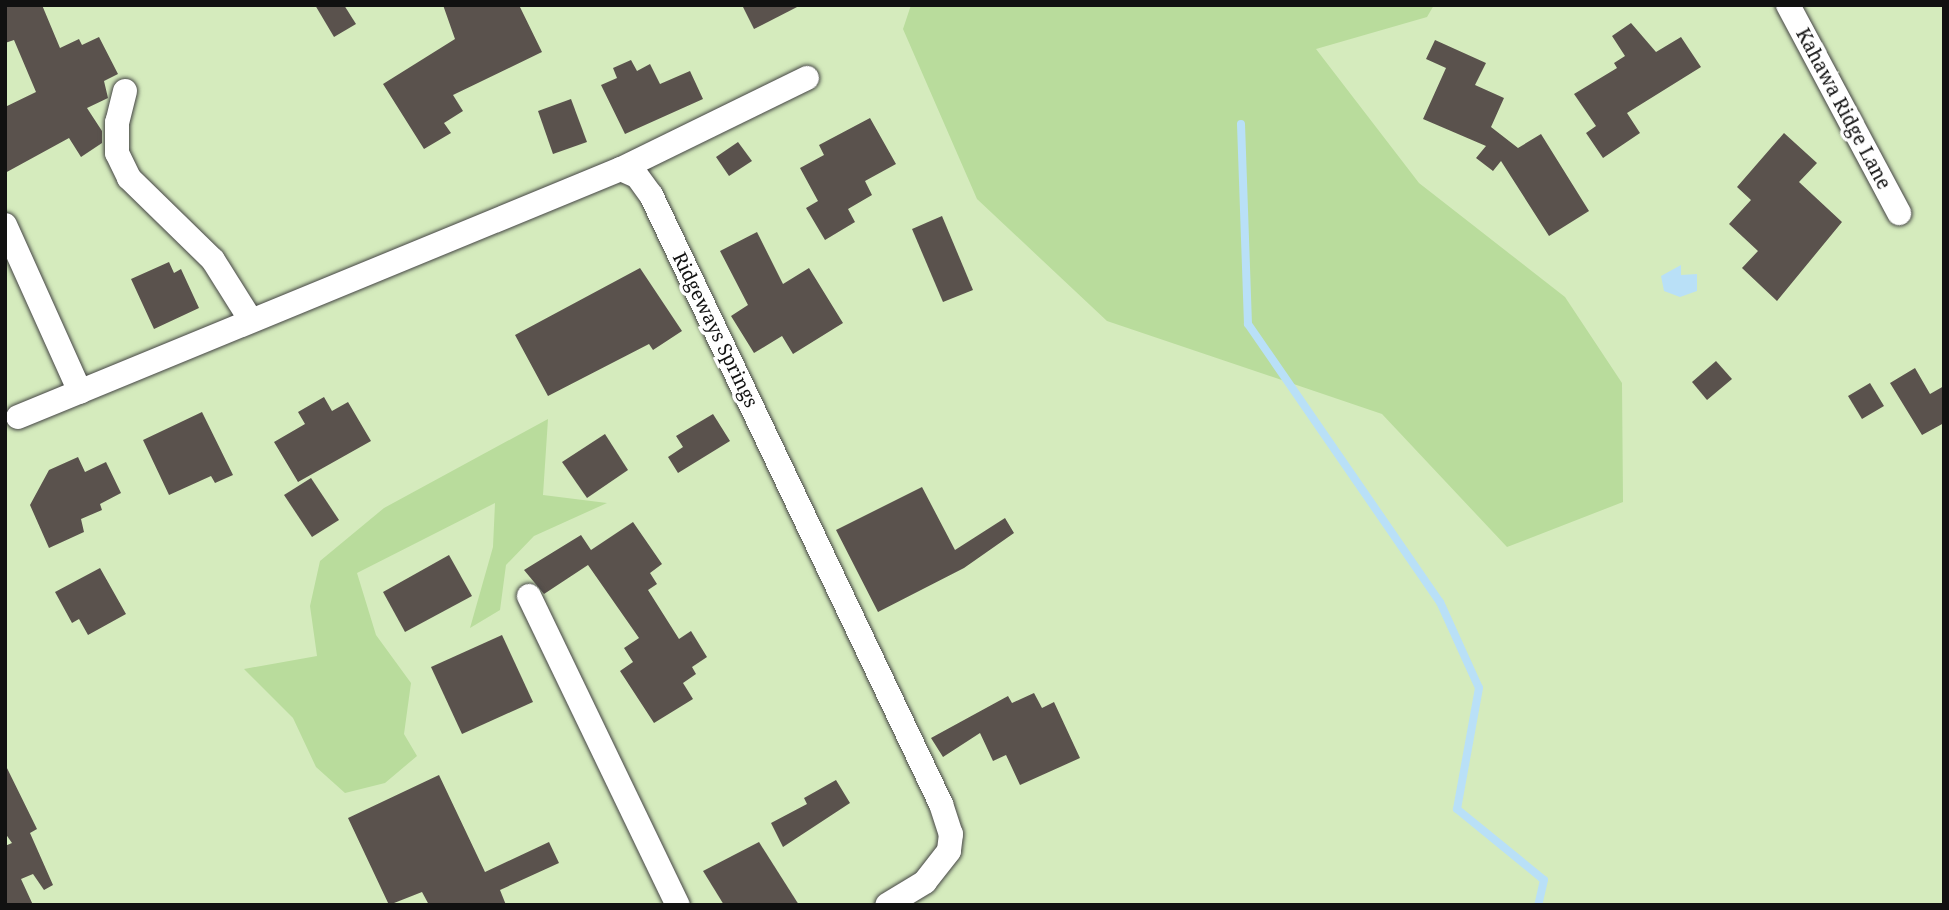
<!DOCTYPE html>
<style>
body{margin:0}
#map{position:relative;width:1949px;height:910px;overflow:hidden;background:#fffdf5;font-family:"Noto Serif",serif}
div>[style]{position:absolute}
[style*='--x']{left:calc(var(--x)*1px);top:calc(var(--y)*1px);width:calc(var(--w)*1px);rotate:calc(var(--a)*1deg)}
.green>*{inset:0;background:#d5ebbd}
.forest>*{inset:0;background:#b9dc9c}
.water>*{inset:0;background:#b9e0f7}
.stream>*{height:8px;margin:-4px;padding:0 4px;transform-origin:4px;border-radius:4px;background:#b9e0f7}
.building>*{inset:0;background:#5a524d}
.roads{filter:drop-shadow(0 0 2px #444) drop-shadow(0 0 2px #444)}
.street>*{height:24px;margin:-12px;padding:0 12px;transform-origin:12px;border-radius:12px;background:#fff}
span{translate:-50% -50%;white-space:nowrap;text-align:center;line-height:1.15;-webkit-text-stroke:7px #fff;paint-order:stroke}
.street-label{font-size:19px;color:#111}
.frame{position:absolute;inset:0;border:7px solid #111;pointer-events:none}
</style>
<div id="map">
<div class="green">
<div style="clip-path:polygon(5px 5px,1944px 5px,1944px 905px,5px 905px)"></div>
</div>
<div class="forest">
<div style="clip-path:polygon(911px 5px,1434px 5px,1427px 17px,1316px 49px,1419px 183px,1565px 297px,1622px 383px,1623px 502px,1507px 547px,1382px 414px,1107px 321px,977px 199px,903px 29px)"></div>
<div style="clip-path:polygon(548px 419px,543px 495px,607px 503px,534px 536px,506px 565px,500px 610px,470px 628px,493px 547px,495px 503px,357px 573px,376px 635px,411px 683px,404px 734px,417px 756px,385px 783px,345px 793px,316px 767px,293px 718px,244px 669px,317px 656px,310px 606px,320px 561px,384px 508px)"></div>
</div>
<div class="water">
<div style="clip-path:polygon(1681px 265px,1681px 275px,1697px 274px,1697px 291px,1680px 297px,1664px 291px,1661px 276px)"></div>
</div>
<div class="stream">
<div style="--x:1241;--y:124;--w:200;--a:88"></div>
<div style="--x:1248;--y:324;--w:338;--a:55.4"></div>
<div style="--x:1440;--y:602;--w:94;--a:65.6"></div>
<div style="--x:1479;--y:688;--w:123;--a:100.3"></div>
<div style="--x:1457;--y:809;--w:112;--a:39.2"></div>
<div style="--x:1544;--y:880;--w:26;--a:103"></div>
</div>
<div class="building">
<div style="clip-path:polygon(5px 5px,42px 5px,60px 48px,79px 39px,82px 45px,99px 37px,118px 74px,104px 81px,108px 98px,87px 108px,102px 131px,102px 143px,81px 157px,69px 138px,5px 173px,5px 107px,36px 92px,14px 40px,5px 43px)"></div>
<div style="clip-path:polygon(315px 5px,344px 5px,356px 24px,334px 37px)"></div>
<div style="clip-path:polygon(443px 5px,519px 5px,542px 52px,453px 95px,463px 111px,444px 123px,451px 133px,424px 149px,383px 84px,455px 39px)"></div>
<div style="clip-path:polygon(742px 5px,801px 5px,754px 29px)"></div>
<div style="clip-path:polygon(1631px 23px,1656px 52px,1681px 37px,1701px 67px,1627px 113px,1640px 133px,1603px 158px,1586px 133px,1596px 126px,1574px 94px,1617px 68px,1614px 63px,1625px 56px,1612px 36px)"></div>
<div style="clip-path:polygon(1435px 40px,1486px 63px,1475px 85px,1504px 98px,1491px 127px,1518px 148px,1541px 134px,1589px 211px,1549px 236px,1501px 161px,1493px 171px,1476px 158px,1486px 146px,1423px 119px,1446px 68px,1426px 59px)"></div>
<div style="clip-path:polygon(631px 60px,637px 71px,650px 64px,660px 84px,690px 71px,703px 99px,625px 134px,601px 85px,617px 78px,613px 68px)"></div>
<div style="clip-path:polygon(571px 99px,587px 142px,553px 154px,538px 111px)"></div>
<div style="clip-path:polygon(870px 118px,896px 164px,865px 181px,872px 195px,848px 209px,855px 222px,825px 240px,806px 208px,818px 201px,800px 168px,824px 155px,819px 145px)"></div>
<div style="clip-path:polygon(1784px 133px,1817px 163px,1799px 182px,1842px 222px,1777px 301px,1742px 268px,1758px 251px,1729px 224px,1751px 200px,1737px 187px)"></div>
<div style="clip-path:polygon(738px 142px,752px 161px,729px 176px,716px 157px)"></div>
<div style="clip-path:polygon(942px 216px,973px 290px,943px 302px,912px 229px)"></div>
<div style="clip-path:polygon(757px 232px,783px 284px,809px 268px,843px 323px,793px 354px,782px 336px,754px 353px,731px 316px,748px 305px,720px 251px)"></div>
<div style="clip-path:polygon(169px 262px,174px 273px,181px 269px,199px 308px,154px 329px,131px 279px)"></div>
<div style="clip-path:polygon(640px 268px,682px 331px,653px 350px,649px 344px,548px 396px,515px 335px)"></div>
<div style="clip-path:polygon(1716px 361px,1732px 379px,1707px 400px,1692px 382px)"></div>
<div style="clip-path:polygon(1915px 368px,1930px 394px,1944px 386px,1944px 423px,1922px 435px,1890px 383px)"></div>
<div style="clip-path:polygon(1870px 383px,1884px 406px,1862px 419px,1848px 396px)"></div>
<div style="clip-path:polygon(324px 397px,332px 411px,348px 402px,371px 441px,298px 482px,274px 442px,305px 424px,298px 412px)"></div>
<div style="clip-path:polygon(202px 412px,233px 475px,215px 483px,211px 476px,169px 495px,143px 440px)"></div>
<div style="clip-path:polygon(713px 414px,730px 441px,678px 473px,668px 457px,683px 447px,676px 436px)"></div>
<div style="clip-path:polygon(605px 434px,628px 470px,587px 498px,562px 462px)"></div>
<div style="clip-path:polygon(78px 457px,85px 472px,106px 462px,121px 493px,100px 504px,102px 510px,81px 519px,84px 532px,49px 548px,30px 505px,49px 470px)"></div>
<div style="clip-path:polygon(311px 478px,339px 520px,312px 537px,284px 495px)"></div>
<div style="clip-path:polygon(922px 487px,955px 550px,1005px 518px,1014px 533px,964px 568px,878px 612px,836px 530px)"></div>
<div style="clip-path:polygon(633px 522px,662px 564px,650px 573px,657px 584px,648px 590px,679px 639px,691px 631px,707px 657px,692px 667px,696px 674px,683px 683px,693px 699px,654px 723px,620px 671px,633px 662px,624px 648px,639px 638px,588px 565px,544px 594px,524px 570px,581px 535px,591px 550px)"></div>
<div style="clip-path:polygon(449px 555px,472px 596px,405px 632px,383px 592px)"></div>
<div style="clip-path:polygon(100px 568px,126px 614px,88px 635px,79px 619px,72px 623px,55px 592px)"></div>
<div style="clip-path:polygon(502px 635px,533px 702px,462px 734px,431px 667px)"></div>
<div style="clip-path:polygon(1034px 693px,1042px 708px,1054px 702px,1080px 758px,1020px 785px,1006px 755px,993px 761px,980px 733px,943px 757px,931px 738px,1008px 696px,1012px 703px)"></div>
<div style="clip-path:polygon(5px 764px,37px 829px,30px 833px,53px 885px,44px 890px,33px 874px,21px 879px,33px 905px,5px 905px,5px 846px,12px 843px,5px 833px)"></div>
<div style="clip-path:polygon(439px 775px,485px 872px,549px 842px,559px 863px,500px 890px,506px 905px,429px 905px,422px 892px,389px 905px,348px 818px)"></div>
<div style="clip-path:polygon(836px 780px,850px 803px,783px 847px,771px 823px,807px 804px,804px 798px)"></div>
<div style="clip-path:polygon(759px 842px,799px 905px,724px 905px,703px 871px)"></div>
</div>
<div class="roads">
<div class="street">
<div style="--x:1788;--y:5;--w:236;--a:61.9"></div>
<div style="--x:125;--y:91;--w:32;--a:104"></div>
<div style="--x:117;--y:122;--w:31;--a:90"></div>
<div style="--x:117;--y:153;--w:28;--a:64"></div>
<div style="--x:129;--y:178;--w:117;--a:44.3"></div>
<div style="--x:213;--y:260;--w:70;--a:57.9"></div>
<div style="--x:621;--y:169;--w:17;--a:24"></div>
<div style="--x:637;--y:176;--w:24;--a:54"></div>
<div style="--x:651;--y:195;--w:675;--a:64.54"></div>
<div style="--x:941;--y:804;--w:32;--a:72"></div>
<div style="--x:951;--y:834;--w:17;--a:97"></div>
<div style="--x:949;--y:851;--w:39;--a:128"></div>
<div style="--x:925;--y:882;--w:44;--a:148.8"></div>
<div style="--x:5;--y:225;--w:183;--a:65.8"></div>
<div style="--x:18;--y:417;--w:652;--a:-22.36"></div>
<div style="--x:621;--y:169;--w:207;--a:-26.1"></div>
<div style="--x:529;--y:596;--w:343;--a:64.3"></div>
</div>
</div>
<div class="street-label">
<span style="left:1843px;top:109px;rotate:62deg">Kahawa Ridge Lane</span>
<span style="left:715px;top:330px;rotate:64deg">Ridgeways Springs</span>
</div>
<div class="frame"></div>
</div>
